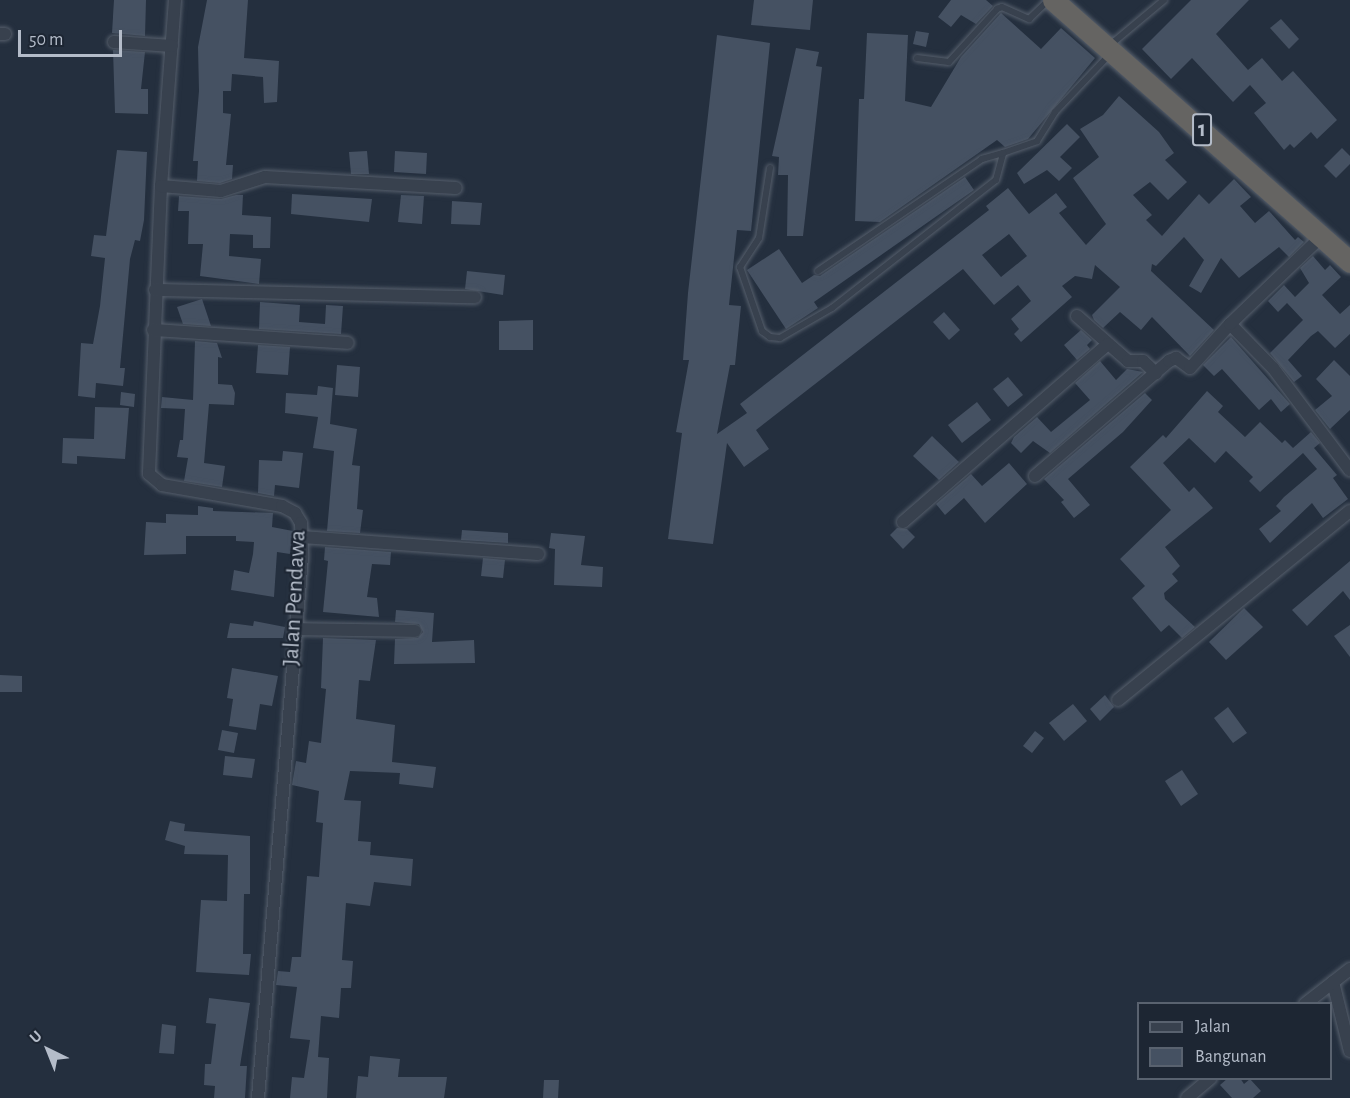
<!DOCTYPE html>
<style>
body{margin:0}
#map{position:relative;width:1350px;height:1098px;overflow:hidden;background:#242f3e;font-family:"Alegreya Sans",sans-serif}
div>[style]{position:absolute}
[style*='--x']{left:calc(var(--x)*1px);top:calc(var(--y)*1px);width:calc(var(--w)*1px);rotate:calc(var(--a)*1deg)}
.building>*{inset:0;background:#455162}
.roads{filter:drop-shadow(0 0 2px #565f6c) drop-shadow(0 0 2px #565f6c)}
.service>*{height:6px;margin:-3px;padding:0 3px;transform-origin:3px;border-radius:3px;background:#38414e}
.minor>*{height:12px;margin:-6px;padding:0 6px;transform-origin:6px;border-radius:6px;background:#38414e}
.trunk>*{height:21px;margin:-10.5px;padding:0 10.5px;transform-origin:10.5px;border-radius:10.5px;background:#656462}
span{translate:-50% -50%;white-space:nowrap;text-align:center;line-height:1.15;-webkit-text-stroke:4.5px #1d2633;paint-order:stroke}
.shield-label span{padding:2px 4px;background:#1d2633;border:2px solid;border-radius:4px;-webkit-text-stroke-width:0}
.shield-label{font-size:22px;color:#b4bcc9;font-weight:700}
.street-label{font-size:24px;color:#b4bcc9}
.legend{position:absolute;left:1137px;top:1002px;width:195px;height:78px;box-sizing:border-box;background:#1d2633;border:2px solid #59626f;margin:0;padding:8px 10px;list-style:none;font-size:18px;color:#b4bcc9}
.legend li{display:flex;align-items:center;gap:12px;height:30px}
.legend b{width:30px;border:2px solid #59626f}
.north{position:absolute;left:18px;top:1020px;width:60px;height:60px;-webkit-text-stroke:4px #1d2633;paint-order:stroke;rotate:317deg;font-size:16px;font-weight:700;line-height:24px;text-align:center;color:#b4bcc9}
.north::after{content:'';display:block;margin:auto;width:21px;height:27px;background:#b4bcc9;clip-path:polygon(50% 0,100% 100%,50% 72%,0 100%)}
.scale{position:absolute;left:18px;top:30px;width:104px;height:27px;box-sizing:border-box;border:3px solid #b4bcc9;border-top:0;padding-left:8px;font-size:18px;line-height:21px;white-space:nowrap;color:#b4bcc9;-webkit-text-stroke:4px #1d2633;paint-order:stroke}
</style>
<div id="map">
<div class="building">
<div style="clip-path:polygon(114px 0,146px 0,145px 36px,112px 33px)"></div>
<div style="clip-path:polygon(207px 0,248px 0,244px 58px,279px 61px,277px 102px,264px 103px,263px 77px,232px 74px,231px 91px,223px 91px,223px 113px,231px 114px,226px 165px,233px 165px,232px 179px,220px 183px,197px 181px,198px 161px,193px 161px,199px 91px,198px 47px)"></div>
<div style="clip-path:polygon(754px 0,813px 0,810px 30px,751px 25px)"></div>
<div style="clip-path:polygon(951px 0,986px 0,993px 6px,976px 24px,961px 15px,951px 27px,938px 17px)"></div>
<div style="clip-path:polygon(1191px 0,1249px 0,1216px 34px,1248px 70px,1262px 58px,1282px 81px,1293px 71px,1337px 120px,1317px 139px,1311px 132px,1294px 148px,1290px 144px,1284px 150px,1254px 113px,1266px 103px,1250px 85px,1233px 102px,1192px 58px,1171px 79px,1142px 49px)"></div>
<div style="clip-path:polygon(1001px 13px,1041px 49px,1061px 28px,1095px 58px,1028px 139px,1005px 147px,997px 140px,880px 222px,855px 221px,859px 99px,864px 99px,867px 33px,908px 35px,905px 101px,931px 107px,961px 57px)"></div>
<div style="clip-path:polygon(1281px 19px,1299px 39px,1289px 49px,1270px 28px)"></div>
<div style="clip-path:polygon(916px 31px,929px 33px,926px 47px,913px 44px)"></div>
<div style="clip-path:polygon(evenodd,717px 35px,770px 43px,751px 231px,737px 230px,729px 305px,741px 306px,735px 365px,730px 365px,717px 434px,747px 413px,740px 404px,989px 210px,986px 206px,1008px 188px,1029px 214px,1056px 193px,1067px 207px,1059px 213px,1086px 245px,1106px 224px,1073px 178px,1099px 157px,1080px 129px,1103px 115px,1119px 96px,1159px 132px,1174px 153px,1165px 160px,1187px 182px,1168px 200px,1150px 182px,1133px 195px,1152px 215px,1146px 220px,1162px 236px,1199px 194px,1209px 204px,1234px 179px,1251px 197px,1240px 206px,1255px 223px,1269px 211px,1295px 240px,1298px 237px,1304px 242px,1289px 257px,1279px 247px,1239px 278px,1221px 258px,1201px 293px,1189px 286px,1204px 260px,1184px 237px,1156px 266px,1152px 264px,1151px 271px,1214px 330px,1190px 356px,1152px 317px,1141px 330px,1120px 312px,1103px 328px,1094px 320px,1092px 315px,1120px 287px,1095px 265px,1092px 279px,1075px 276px,1062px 286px,1072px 297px,1021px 342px,1014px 334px,1019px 329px,1011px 319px,1031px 301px,1018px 285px,994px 305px,963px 269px,756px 430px,769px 449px,744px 467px,727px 443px,713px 544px,668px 539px,682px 433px,676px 432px,689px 360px,683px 360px,688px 293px,717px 35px,1009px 234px,1027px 256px,1001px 277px,982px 255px,1009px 234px)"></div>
<div style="clip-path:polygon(796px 48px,819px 52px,816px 66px,822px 67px,803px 236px,787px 236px,788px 175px,778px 175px,779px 157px,772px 156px)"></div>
<div style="clip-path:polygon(113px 50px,145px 52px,141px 89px,148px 89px,148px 114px,115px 113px)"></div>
<div style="clip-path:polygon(1067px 124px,1080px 137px,1060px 157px,1072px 168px,1059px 181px,1047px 170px,1024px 184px,1017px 173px)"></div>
<div style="clip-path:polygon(1342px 148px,1350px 156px,1350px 164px,1336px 178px,1324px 166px)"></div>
<div style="clip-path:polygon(117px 150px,147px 152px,144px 220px,140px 241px,135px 240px,130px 259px,120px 368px,125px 368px,123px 386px,96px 383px,95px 398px,78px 396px,81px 343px,93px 344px,100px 306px,105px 258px,91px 256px,94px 235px,106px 236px)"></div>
<div style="clip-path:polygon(367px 151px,369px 174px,351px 174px,349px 152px)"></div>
<div style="clip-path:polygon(395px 151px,427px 153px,426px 174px,394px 172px)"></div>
<div style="clip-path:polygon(965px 177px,974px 190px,814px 302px,818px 308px,786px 329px,747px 270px,779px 249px,802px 283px,814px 275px,820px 276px)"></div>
<div style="clip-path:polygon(292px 194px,372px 199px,369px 222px,291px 214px)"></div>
<div style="clip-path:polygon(236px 195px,243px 195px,242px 215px,271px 217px,270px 248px,253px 248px,253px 235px,230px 234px,229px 256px,261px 259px,259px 284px,200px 276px,203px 244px,188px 244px,189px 211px,178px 211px,179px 196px,221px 199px)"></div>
<div style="clip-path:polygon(401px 195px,424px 196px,422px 224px,398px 222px)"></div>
<div style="clip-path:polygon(452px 201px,482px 203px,480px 225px,451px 224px)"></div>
<div style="clip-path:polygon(1313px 256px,1325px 270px,1330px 265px,1341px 277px,1322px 295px,1340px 314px,1350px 305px,1350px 334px,1335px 348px,1318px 331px,1311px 336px,1288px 360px,1302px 376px,1294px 382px,1270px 353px,1303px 320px,1287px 303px,1278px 312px,1268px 301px,1284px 285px,1295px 297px,1309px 283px,1300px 268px)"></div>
<div style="clip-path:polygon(467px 271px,505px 275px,503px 295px,465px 289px)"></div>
<div style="clip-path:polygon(202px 299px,211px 326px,183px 324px,177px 307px)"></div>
<div style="clip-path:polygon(260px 302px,300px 305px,299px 322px,325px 324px,326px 305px,343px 306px,341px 334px,259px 329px)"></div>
<div style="clip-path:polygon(944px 312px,960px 330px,949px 340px,933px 322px)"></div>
<div style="clip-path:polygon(533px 320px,533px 350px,499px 350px,499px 321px)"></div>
<div style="clip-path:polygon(1081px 330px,1092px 340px,1087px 345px,1090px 349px,1077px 360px,1064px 345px)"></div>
<div style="clip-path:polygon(1231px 337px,1290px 404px,1281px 412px,1271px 399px,1259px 410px,1222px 369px,1214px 376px,1203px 365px)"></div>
<div style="clip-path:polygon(195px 341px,217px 343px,222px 358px,218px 357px,218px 384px,232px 385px,235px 393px,234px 405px,209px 404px,204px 463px,225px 466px,222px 487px,184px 481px,188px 458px,177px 457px,180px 440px,183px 440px,185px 409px,161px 408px,162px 397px,193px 400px)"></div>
<div style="clip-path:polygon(258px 345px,290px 347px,288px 375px,256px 373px)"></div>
<div style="clip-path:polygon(1334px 360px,1350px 376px,1350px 410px,1330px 429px,1315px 410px,1332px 396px,1316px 379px)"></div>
<div style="clip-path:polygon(1100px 361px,1116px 380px,1127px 369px,1143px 372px,1050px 453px,1033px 441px,1021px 453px,1011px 443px,1014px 437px,1037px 417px,1051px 432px,1090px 400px,1075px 383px)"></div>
<div style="clip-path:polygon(337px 365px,360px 367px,358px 397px,335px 395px)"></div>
<div style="clip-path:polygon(1008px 377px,1023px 395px,1008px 407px,993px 389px)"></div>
<div style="clip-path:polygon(318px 386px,333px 388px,330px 424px,357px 429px,352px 465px,360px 466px,357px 509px,363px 510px,360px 533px,327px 531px,334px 451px,313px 448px,318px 417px,285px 413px,286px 393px,317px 395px)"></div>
<div style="clip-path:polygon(1207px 391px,1223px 406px,1218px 412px,1245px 437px,1260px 422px,1282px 443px,1285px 440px,1293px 448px,1311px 432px,1320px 443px,1314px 448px,1337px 475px,1333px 478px,1348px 499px,1323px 518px,1312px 503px,1270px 543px,1259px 529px,1281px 511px,1276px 506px,1284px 497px,1317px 469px,1303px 453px,1260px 492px,1249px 481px,1253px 477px,1226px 451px,1215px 463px,1189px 438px,1163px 463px,1189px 492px,1194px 487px,1213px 508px,1165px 547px,1180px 566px,1172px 574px,1178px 581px,1164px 593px,1165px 599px,1195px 627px,1182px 638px,1169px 625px,1161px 632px,1132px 598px,1145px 586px,1120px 559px,1171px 510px,1130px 467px,1163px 435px,1166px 438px)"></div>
<div style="clip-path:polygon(121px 392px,135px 394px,134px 407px,120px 405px)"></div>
<div style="clip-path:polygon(1145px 393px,1152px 400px,1123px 432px,1068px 479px,1090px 505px,1074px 518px,1061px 502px,1064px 500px,1044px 479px)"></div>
<div style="clip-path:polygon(977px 402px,991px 420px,962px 443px,948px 425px)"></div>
<div style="clip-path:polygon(95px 407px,129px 408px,125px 459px,77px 456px,77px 464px,62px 463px,63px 438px,94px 439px)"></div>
<div style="clip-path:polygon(932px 436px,959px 462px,939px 480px,913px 456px)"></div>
<div style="clip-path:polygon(283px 451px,303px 453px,299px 488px,275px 485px,274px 496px,258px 493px,259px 460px,282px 461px)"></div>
<div style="clip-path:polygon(1009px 463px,1027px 484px,985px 523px,964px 498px,945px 515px,936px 504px,971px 474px,982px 486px)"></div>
<div style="clip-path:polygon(198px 506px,213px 508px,213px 511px,273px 513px,272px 527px,293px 531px,290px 554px,277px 552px,274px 597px,231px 590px,234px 570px,249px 573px,253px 554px,254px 542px,236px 541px,236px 536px,186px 536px,186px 554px,144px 555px,146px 522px,166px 523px,166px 514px,198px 515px)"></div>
<div style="clip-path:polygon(897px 528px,907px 529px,915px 537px,903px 549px,890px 535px)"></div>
<div style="clip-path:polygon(462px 530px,508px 533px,508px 543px,461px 540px)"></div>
<div style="clip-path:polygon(551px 533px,585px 536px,581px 565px,603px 567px,602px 587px,554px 585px,555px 549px,549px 548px)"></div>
<div style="clip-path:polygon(325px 547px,391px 552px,390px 565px,372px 564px,367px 597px,377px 598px,379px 617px,323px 612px,328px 561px,324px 560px)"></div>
<div style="clip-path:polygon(483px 558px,505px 560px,503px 578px,481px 576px)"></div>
<div style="clip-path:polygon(1350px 561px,1350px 600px,1343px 591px,1307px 626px,1292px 610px)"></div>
<div style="clip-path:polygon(1244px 608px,1263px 627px,1226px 660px,1209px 642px)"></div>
<div style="clip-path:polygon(396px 610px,434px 613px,432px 642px,474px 640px,475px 663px,394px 664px,395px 639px,418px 638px,423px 632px,419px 624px,395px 622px)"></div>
<div style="clip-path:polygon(254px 621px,285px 627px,283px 638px,227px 638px,230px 623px,253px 626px)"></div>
<div style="clip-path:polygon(1350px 625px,1350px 657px,1334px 636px)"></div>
<div style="clip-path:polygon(323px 638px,376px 640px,370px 681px,359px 680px,356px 719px,395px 725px,392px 762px,436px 767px,433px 788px,399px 784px,400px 773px,350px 771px,344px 800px,361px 801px,358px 841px,371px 842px,370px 855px,413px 859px,411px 886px,374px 882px,370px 906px,346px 903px,342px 960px,353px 961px,351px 988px,341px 988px,339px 1018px,321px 1016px,318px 1057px,329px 1058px,327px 1098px,290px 1098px,292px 1077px,304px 1078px,310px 1040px,290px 1038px,297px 987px,276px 985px,278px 971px,290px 972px,292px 957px,301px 957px,307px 876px,319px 877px,323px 823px,316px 822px,319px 791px,292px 785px,296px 761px,306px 763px,309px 741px,321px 743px,326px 689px,321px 688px)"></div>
<div style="clip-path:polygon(232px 668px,278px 676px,272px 706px,260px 704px,256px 730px,229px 726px,233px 699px,227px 698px)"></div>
<div style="clip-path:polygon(0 675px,22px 676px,22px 692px,0 692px)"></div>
<div style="clip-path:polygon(1105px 695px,1114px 707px,1100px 721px,1090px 709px)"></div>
<div style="clip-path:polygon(1073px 704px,1087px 721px,1064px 741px,1049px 723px)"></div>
<div style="clip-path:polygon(1228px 707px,1247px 733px,1233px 743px,1214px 718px)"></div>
<div style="clip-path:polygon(222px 730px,238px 733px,234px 753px,218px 750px)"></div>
<div style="clip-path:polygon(1035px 731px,1044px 738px,1032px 753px,1023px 746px)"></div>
<div style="clip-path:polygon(225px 756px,255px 759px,252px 778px,223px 775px)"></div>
<div style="clip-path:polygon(1182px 770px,1198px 794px,1181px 806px,1165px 781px)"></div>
<div style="clip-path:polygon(170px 821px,185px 824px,184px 831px,250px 836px,250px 894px,244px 894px,243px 954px,251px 954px,249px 975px,196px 972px,201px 900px,227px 901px,228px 855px,184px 854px,185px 846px,165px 840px)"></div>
<div style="clip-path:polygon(209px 998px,250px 1003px,240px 1066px,247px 1066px,245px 1098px,214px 1098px,215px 1086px,204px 1085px,205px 1064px,211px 1064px,216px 1024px,206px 1023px)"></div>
<div style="clip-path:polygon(162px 1024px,176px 1026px,174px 1054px,159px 1053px)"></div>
<div style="clip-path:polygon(370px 1056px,400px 1059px,398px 1077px,447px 1077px,444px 1098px,356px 1098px,358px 1076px,368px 1077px)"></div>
<div style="clip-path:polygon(1228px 1078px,1240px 1078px,1244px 1084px,1250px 1079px,1261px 1091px,1253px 1098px,1232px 1098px,1220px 1085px)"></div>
<div style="clip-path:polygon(544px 1080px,559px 1080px,558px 1098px,543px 1098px)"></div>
</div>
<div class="roads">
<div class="service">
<div style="--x:1109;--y:46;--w:72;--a:-39.9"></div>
<div style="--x:917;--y:58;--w:32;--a:7"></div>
<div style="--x:949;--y:62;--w:72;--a:-47.8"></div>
<div style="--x:997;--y:9;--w:5;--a:-22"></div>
<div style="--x:1002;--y:7;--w:30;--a:24"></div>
<div style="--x:1029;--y:19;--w:28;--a:-44"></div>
<div style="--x:770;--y:168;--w:71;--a:98.9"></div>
<div style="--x:759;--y:238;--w:35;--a:123"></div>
<div style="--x:740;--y:267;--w:68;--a:71"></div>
<div style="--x:762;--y:331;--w:10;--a:37"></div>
<div style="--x:770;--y:337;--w:10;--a:6"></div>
<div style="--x:780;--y:338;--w:60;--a:-30"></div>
<div style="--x:832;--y:308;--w:208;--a:-38"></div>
<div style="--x:996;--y:180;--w:28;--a:-75"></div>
<div style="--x:1003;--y:153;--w:36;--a:-19"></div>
<div style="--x:1037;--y:141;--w:34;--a:-58"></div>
<div style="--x:1055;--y:112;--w:79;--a:-46.5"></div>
<div style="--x:818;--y:271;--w:199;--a:-34.3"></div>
<div style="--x:982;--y:159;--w:22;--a:-16"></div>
</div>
<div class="minor">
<div style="--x:175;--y:0;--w:187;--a:94.3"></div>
<div style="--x:161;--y:186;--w:288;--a:92.4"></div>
<div style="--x:149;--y:474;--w:17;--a:40"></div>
<div style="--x:162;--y:485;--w:122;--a:9.9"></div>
<div style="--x:282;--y:506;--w:15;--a:28"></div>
<div style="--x:295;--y:513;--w:12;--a:59"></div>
<div style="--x:301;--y:523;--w:34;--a:88"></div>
<div style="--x:302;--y:557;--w:543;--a:94.65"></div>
<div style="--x:0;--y:34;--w:5;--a:0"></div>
<div style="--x:114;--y:42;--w:58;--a:3.9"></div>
<div style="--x:161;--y:186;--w:60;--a:4.8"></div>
<div style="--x:221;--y:191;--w:46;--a:-17.7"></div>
<div style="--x:265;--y:177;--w:191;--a:3.3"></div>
<div style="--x:155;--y:290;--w:320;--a:1.3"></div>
<div style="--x:1077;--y:316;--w:68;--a:41.4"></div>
<div style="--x:1128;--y:361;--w:15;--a:0"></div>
<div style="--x:1143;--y:361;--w:18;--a:43"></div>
<div style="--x:1230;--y:324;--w:62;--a:45.7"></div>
<div style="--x:1273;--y:368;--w:128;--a:53"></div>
<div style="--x:153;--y:330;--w:195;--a:3.8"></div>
<div style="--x:1035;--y:476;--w:177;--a:-40.6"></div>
<div style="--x:1169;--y:361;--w:8;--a:-23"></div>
<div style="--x:1176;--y:358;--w:17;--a:36"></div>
<div style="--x:1190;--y:368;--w:59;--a:-47.7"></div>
<div style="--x:1230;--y:324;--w:126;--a:-43.7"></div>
<div style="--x:903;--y:522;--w:271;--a:-41"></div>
<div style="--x:301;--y:537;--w:238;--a:4.1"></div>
<div style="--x:294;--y:629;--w:121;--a:0.9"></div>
<div style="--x:1118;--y:700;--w:299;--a:-39.2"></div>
<div style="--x:1333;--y:982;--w:71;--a:76.2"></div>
<div style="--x:1305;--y:1004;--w:57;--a:-37.9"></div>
<div style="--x:1187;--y:1098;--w:31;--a:-40"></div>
</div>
<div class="trunk">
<div style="--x:1053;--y:0;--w:396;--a:41.4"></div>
</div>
</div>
<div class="shield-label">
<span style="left:1202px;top:130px">1</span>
</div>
<div class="street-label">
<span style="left:295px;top:598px;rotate:-87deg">Jalan Pendawa</span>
</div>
<ul class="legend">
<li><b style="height:8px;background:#38414e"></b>Jalan</li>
<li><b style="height:16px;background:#455162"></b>Bangunan</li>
</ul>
<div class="north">U</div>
<div class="scale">50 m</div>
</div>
